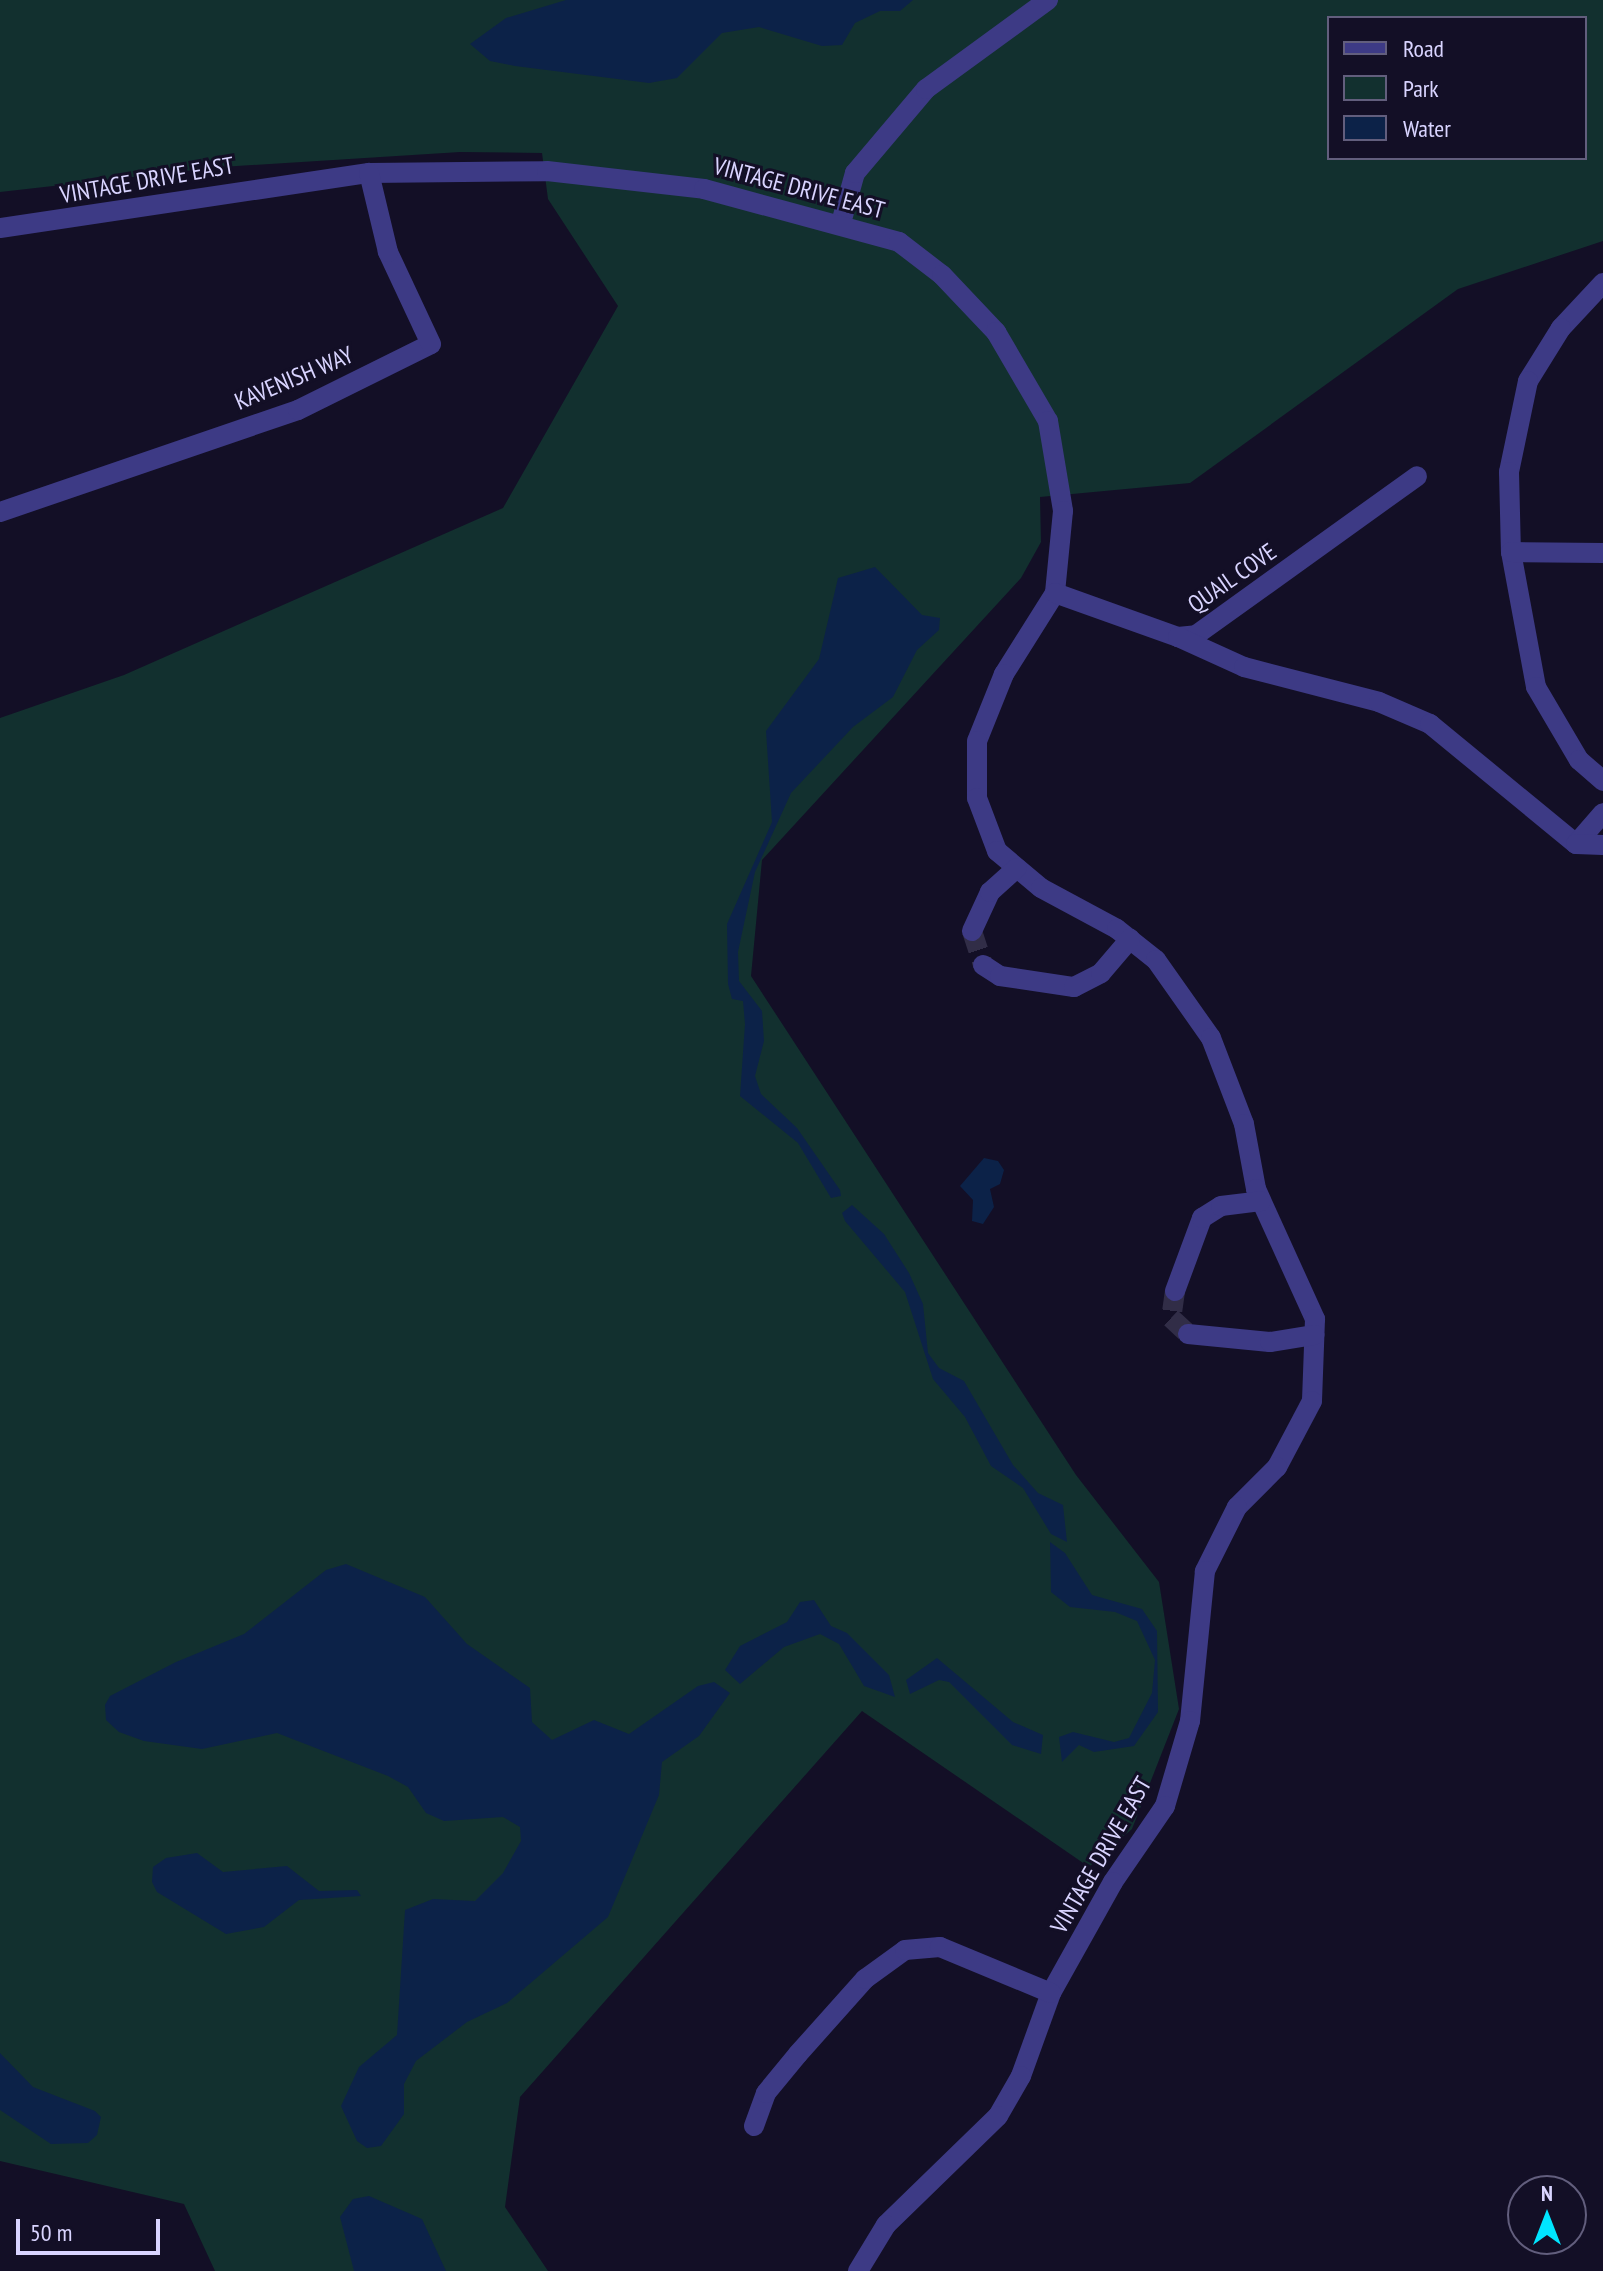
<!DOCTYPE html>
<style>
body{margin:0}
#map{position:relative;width:1603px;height:2271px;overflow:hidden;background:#130f26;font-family:"PT Sans Narrow",sans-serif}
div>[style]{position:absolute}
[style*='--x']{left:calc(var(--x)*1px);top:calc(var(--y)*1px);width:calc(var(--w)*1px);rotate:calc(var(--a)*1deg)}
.green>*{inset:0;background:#12302f}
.water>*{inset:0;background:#0c2248}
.minor-tunnel>*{height:20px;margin-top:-10px;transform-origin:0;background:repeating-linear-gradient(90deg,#312d47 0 20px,transparent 0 30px)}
.minor>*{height:20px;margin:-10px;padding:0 10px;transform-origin:10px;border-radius:10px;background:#3d3a85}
span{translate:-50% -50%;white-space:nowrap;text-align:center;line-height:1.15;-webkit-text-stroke:6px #130f26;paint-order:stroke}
.street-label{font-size:24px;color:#d9d4ff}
.legend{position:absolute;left:1327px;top:16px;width:260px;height:144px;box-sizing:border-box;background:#130f26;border:2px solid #625e7d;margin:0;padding:10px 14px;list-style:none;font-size:24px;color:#d9d4ff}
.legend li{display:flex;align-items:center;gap:16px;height:40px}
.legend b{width:40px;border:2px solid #625e7d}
.north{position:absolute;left:1507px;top:2175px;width:80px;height:80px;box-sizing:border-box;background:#130f26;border:2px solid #625e7d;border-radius:50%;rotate:0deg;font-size:22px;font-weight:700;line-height:32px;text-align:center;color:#d9d4ff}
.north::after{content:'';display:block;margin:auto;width:28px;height:36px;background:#00e5ff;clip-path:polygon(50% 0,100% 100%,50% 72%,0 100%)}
.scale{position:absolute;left:16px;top:2219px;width:144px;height:36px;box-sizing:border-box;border:4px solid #d9d4ff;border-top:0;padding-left:10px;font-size:24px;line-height:28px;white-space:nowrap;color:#d9d4ff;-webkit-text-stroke:6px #130f26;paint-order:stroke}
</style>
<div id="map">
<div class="green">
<div style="clip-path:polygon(evenodd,0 0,1603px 0,1603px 241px,1458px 289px,1190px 483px,1040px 497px,1041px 542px,1021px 578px,762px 860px,751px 976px,1076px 1475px,1159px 1582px,1179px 1709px,1132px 1829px,1089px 1867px,862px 1711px,520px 2097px,505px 2207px,548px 2271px,215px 2271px,184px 2204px,0 2161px,0 718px,124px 675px,503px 508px,618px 306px,548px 199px,542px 153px,460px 152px,221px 167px,0 192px,0 0,1329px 18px,1585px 18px,1585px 158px,1329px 158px,1329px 18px)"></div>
</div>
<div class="water">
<div style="clip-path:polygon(566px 0,913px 0,900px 11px,880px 11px,855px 23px,842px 45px,822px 46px,759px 27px,722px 33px,677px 78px,649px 83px,515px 66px,490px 61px,470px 44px,506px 18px)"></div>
<div style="clip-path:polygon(875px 567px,922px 615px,940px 618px,939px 630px,917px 650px,893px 697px,853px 727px,791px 793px,755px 872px,738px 952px,739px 981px,762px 1011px,764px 1041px,755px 1076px,761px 1094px,797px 1128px,840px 1190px,841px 1196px,831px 1198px,798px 1143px,740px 1096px,745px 1024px,743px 1001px,732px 999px,728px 984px,727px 924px,772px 822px,766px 731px,819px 659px,838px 578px)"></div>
<div style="clip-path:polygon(984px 1158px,998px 1161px,1004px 1170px,1000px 1184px,990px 1189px,994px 1207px,983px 1224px,972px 1221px,973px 1200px,960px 1186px)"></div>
<div style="clip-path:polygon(852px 1205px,884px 1234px,909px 1273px,923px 1304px,928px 1353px,939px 1368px,964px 1381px,1013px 1465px,1038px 1493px,1063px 1505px,1067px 1542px,1051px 1534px,1023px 1488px,991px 1466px,965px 1417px,933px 1379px,905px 1292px,845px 1221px,842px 1213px)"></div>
<div style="clip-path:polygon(1050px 1542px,1065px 1553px,1092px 1595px,1142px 1609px,1157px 1631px,1158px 1712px,1134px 1746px,1094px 1752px,1079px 1745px,1062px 1762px,1059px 1737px,1073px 1732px,1114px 1742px,1129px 1738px,1152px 1693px,1155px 1660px,1137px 1621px,1115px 1612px,1070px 1607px,1051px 1592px)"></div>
<div style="clip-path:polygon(346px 1564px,425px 1597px,467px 1644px,530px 1688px,532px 1722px,552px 1740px,594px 1720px,629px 1734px,698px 1686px,714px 1682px,730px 1693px,699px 1736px,662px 1762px,659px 1795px,608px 1917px,507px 2003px,467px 2022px,416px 2061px,404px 2084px,404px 2114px,381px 2146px,367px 2148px,357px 2141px,341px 2106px,359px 2067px,397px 2035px,405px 1910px,433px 1899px,475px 1901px,503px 1873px,521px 1841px,520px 1827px,503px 1817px,444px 1821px,426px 1813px,408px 1787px,388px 1776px,277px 1733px,202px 1749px,144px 1741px,119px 1732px,106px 1720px,105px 1705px,110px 1696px,176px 1662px,244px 1634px,326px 1570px)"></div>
<div style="clip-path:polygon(814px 1600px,831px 1626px,847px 1633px,889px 1675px,895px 1697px,864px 1686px,839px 1644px,820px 1634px,784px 1647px,740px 1684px,725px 1670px,740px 1646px,787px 1622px,800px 1602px)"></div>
<div style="clip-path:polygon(937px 1658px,1013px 1722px,1043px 1735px,1041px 1754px,1012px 1745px,949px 1682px,939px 1680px,910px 1694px,906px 1680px)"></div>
<div style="clip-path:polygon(197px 1853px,223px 1872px,287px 1866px,319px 1891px,357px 1890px,361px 1896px,299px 1900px,264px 1927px,226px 1934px,157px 1892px,152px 1882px,153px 1867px,166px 1858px)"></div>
<div style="clip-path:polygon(0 2053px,33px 2087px,95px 2111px,101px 2117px,97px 2135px,88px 2143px,51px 2144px,0 2110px)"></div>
<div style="clip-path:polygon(369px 2196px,422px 2219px,446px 2271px,354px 2271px,340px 2217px,353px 2199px)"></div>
</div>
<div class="minor-tunnel">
<div style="--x:972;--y:931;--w:36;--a:72"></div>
<div style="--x:1175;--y:1291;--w:27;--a:98"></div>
<div style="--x:1171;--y:1318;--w:23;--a:43"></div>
</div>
<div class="minor">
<div style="--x:841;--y:223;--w:52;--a:-74.4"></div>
<div style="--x:855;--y:173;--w:110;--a:-49.8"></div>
<div style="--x:926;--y:89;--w:151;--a:-36.1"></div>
<div style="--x:0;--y:228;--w:373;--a:-8.5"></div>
<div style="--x:369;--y:173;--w:178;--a:-0.6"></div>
<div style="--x:547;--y:171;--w:158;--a:6.5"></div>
<div style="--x:704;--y:189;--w:202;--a:15.2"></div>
<div style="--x:899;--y:242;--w:54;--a:37.5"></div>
<div style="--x:942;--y:275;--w:79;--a:46.5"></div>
<div style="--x:996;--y:332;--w:103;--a:59.7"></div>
<div style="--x:1048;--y:421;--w:91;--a:80.5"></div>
<div style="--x:1063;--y:511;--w:82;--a:95.6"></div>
<div style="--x:1055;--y:593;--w:96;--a:122.2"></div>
<div style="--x:1004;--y:674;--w:72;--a:111.9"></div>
<div style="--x:977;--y:741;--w:57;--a:90"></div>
<div style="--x:977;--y:798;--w:57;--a:69.3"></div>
<div style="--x:997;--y:851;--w:57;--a:40.1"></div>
<div style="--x:1041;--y:888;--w:86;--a:28.3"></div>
<div style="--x:1117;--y:929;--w:50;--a:38.5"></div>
<div style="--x:1156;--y:960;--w:95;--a:54.8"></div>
<div style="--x:1211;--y:1038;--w:92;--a:69"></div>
<div style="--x:1244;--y:1124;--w:66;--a:79.5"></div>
<div style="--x:1256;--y:1189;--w:143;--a:65.6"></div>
<div style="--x:1315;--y:1319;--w:82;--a:92.1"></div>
<div style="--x:1312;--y:1401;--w:75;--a:117.9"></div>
<div style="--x:1277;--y:1467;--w:57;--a:135"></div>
<div style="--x:1237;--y:1507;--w:72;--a:116.6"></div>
<div style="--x:1205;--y:1571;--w:151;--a:95.7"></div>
<div style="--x:1190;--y:1721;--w:89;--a:106.4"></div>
<div style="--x:1165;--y:1806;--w:92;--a:124.4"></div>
<div style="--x:1113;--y:1882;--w:127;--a:119.2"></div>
<div style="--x:1051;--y:1993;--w:88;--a:109.9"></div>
<div style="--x:1021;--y:2076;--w:46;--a:119.9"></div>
<div style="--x:998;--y:2116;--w:156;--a:135.8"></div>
<div style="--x:886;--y:2225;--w:54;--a:121.3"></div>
<div style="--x:1603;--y:283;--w:62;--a:133"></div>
<div style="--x:1561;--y:328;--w:62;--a:121.9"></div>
<div style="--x:1528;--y:381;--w:93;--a:101.8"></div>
<div style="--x:1509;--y:472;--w:80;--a:88.6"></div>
<div style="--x:1511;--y:552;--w:137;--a:79.5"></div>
<div style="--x:1536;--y:687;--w:85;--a:59.5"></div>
<div style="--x:1579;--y:760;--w:32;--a:41"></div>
<div style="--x:0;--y:512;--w:315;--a:-18.9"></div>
<div style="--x:298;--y:410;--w:148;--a:-26.4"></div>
<div style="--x:431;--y:344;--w:102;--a:-115.1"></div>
<div style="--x:388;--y:252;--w:81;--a:-103.5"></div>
<div style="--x:1511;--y:552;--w:92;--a:0.6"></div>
<div style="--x:1055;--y:593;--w:131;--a:19.7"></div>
<div style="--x:1178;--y:637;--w:18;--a:-6"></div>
<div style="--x:1196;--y:635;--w:272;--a:-35.7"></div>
<div style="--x:1178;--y:637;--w:72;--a:24.4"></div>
<div style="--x:1244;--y:667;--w:139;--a:14.5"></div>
<div style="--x:1379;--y:702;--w:56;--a:23.3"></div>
<div style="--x:1430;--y:724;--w:189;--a:39.4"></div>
<div style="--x:1576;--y:844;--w:41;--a:-48.9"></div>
<div style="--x:1576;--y:844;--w:27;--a:2"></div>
<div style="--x:972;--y:931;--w:43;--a:-65.2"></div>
<div style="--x:990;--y:892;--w:36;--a:-42"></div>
<div style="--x:983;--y:965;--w:20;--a:33"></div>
<div style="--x:1000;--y:976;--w:75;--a:8.5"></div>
<div style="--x:1074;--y:987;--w:30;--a:-27"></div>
<div style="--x:1101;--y:973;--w:45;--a:-49.5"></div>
<div style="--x:1175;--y:1291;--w:78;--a:-69.7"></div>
<div style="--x:1202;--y:1218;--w:22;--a:-32"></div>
<div style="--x:1221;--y:1206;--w:40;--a:-7.1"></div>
<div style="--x:1188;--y:1334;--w:82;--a:5.6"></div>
<div style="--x:1270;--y:1342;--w:45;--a:-9"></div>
<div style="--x:754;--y:2126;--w:35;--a:-70"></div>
<div style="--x:766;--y:2093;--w:50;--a:-50.6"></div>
<div style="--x:798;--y:2054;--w:101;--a:-48.2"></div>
<div style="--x:865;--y:1979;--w:49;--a:-35.9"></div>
<div style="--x:905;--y:1950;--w:35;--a:-5"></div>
<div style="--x:940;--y:1947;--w:120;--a:22.5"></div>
</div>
<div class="street-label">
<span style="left:147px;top:180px;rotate:-10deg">VINTAGE DRIVE EAST</span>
<span style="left:799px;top:188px;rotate:15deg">VINTAGE DRIVE EAST</span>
<span style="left:294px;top:378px;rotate:-23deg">KAVENISH WAY</span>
<span style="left:1232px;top:578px;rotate:-35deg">QUAIL COVE</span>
<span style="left:1101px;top:1855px;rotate:-60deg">VINTAGE DRIVE EAST</span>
</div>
<ul class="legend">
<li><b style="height:10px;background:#3d3a85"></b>Road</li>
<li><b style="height:22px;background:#12302f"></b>Park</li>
<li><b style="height:22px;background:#0c2248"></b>Water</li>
</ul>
<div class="north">N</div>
<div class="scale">50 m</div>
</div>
